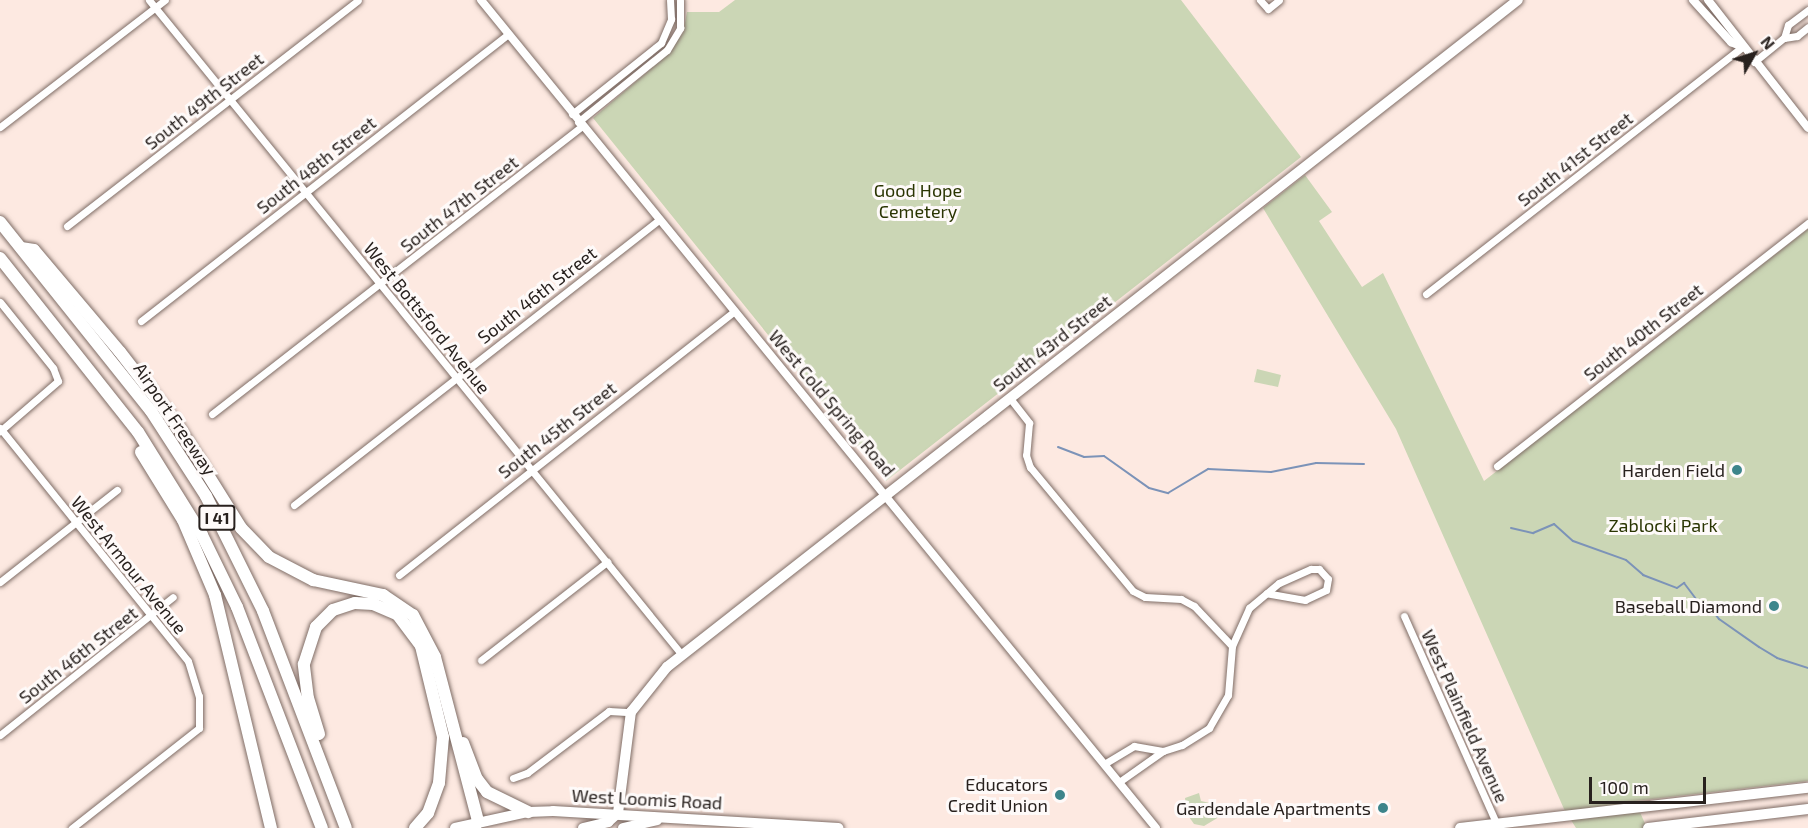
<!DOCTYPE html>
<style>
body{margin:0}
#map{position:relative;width:1808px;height:828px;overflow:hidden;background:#fde9e1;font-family:"Exo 2",sans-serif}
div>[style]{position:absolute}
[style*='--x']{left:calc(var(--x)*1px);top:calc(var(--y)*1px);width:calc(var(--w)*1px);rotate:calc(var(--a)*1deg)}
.green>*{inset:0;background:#cbd6b5}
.stream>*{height:2px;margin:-1px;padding:0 1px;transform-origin:1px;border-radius:1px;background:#7c93b8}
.roads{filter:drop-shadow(0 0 2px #7f6d66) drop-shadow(0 0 2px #7f6d66)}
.minor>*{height:7px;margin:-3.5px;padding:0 3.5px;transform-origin:3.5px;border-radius:3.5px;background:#fff}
.tertiary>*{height:8px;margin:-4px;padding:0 4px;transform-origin:4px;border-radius:4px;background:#fff}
.secondary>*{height:10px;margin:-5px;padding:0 5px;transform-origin:5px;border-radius:5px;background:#fff}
.primary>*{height:10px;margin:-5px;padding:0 5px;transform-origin:5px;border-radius:5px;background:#fff}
.motorway>*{height:12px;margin:-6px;padding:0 6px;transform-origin:6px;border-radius:6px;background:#fff}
.dots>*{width:16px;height:16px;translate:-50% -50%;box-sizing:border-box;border:3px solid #fefaf9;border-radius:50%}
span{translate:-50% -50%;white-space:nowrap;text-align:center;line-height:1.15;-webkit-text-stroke:6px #fefaf9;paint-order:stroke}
.shield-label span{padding:2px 4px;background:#fefaf9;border:2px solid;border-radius:4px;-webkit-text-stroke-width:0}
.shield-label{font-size:16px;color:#28211e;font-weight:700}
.street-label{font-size:18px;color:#28211e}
.park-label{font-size:18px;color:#2a3502}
.poi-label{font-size:18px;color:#28211e}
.right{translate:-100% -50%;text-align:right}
.north{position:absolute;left:1724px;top:24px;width:60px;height:60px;-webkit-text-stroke:4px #fefaf9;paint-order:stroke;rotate:51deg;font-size:16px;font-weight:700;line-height:24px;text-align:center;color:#28211e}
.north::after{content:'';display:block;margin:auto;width:21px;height:27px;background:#28211e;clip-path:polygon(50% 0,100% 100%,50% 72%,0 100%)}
.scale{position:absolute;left:1589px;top:777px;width:117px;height:27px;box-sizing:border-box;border:3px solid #28211e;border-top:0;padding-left:8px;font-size:18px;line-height:21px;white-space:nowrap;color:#28211e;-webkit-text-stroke:4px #fefaf9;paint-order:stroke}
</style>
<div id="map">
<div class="green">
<div style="clip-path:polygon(735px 0,1181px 0,1301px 157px,886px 481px,593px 118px,666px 56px,683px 33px,687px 12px,719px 12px)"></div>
<div style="clip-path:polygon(1305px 175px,1332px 212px,1319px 221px,1362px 287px,1383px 273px,1484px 481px,1808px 229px,1808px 781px,1635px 801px,1647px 828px,1576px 828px,1564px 809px,1396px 429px,1263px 208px)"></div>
<div style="clip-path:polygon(1257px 369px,1281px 375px,1278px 387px,1254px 382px)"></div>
<div style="clip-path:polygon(1199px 793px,1201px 801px,1214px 804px,1219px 811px,1219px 817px,1204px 826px,1194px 824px,1187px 814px,1185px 798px)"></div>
</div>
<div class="stream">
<div style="--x:1058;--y:447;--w:28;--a:21"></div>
<div style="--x:1084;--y:457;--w:20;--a:-3"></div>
<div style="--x:1104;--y:456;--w:55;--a:35.4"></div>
<div style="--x:1149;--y:488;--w:20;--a:15"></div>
<div style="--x:1168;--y:493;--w:47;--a:-31"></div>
<div style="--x:1208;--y:469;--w:63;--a:2.7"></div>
<div style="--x:1271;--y:472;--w:46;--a:-11.3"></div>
<div style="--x:1316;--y:463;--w:48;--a:1.2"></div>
<div style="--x:1511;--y:528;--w:23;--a:13"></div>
<div style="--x:1533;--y:533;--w:23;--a:-23"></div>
<div style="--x:1554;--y:524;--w:25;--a:42"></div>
<div style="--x:1573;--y:541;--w:56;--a:19.7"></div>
<div style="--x:1626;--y:560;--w:23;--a:41"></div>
<div style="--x:1643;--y:575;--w:36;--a:21"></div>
<div style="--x:1677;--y:588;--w:9;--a:-36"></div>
<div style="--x:1684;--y:583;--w:21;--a:53"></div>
<div style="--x:1697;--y:600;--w:12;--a:24"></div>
<div style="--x:1708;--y:605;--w:18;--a:52"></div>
<div style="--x:1719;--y:619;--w:49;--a:35"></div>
<div style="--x:1759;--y:647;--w:21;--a:31"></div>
<div style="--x:1777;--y:658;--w:33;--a:18"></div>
</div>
<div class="roads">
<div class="minor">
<div style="--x:149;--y:0;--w:844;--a:50.86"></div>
<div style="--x:1260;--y:0;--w:12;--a:48"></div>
<div style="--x:1268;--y:9;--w:14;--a:-39"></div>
<div style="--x:1784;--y:38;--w:14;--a:-73"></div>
<div style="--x:1788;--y:25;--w:25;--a:-37"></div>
<div style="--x:1754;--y:62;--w:38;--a:-39"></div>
<div style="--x:1784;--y:38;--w:13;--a:-9"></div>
<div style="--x:1797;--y:36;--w:14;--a:-39"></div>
<div style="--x:572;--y:114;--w:114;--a:-38.6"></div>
<div style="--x:661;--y:43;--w:26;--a:-67"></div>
<div style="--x:671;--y:19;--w:19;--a:-93"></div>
<div style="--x:578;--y:122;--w:114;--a:-39"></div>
<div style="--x:667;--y:50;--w:26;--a:-59"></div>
<div style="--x:680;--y:28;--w:28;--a:-90"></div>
<div style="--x:0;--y:127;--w:208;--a:-37.6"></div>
<div style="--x:67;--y:226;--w:368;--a:-37.8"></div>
<div style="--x:1426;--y:294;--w:401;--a:-38"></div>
<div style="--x:0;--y:302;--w:85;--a:51.2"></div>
<div style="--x:53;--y:368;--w:14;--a:69"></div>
<div style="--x:58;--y:381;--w:77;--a:139.2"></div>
<div style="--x:141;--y:321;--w:466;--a:-38"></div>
<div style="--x:1009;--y:397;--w:33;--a:52"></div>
<div style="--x:1029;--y:423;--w:32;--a:95"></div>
<div style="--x:1026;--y:455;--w:13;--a:72"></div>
<div style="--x:1030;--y:467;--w:161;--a:50.3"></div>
<div style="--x:1133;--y:591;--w:13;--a:27"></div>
<div style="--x:1145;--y:597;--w:36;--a:3"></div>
<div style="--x:1181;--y:599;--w:15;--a:28"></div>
<div style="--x:1194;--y:606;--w:55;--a:46.5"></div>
<div style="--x:212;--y:414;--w:469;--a:-37.9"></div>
<div style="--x:0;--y:428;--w:299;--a:51.1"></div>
<div style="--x:188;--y:661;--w:37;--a:73"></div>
<div style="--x:199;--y:696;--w:32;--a:90"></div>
<div style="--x:199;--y:728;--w:162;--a:141.8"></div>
<div style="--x:1497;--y:466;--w:395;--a:-38"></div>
<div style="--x:294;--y:505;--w:462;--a:-38"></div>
<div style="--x:399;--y:575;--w:427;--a:-38.2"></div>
<div style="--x:0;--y:582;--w:149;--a:-38.2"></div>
<div style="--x:1404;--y:616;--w:229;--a:66"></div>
<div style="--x:481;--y:660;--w:160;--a:-37.9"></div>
<div style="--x:0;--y:735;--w:221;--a:-38.6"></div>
<div style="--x:1104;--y:764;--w:35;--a:-31"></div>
<div style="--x:1134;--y:746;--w:29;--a:10"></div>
<div style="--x:513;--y:778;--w:15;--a:-20"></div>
<div style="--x:527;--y:773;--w:103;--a:-37.1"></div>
<div style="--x:609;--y:711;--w:22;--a:3"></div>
<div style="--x:1119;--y:782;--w:54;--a:-35.2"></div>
<div style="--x:1163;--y:751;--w:20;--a:-18"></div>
<div style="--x:1182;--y:745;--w:32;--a:-32"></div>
<div style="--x:1209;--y:728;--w:38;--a:-60"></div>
<div style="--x:1228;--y:695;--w:49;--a:-85.3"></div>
<div style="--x:1232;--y:646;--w:42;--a:-65.9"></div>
<div style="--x:1249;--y:608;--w:39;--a:-40"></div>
<div style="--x:1279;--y:583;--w:35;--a:-24"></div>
<div style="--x:1311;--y:569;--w:8;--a:0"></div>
<div style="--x:1319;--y:569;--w:13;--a:48"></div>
<div style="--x:1328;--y:579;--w:11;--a:100"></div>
<div style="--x:1326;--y:590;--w:23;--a:155"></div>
<div style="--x:1305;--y:600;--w:39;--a:-170"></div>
</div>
<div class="tertiary">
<div style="--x:481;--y:0;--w:1068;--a:50.81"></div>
<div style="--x:1693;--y:0;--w:57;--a:47.9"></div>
<div style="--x:1731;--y:42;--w:12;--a:24"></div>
<div style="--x:1708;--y:0;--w:162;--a:52"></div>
</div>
<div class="secondary">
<div style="--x:618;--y:813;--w:102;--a:-82.7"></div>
<div style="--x:631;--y:712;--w:58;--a:-51.3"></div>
<div style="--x:667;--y:667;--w:1081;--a:-38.09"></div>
</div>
<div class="primary">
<div style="--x:455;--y:828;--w:75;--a:-12.4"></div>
<div style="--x:528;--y:812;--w:25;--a:-2"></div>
<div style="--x:553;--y:811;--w:286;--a:3.4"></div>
<div style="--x:583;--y:828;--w:26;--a:-13"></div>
<div style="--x:608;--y:822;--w:13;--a:-42"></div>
<div style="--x:623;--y:828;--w:35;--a:-13"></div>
<div style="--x:1460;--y:828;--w:350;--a:-6.6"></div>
<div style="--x:1648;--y:828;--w:161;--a:-6.8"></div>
</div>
<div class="motorway">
<div style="--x:0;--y:222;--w:242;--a:51.4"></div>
<div style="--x:151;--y:411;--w:101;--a:57.1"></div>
<div style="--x:206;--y:496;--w:128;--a:63.6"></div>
<div style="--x:263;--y:611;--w:232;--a:69.1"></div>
<div style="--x:21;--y:248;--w:13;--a:9"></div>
<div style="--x:34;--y:250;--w:133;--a:49.9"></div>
<div style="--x:120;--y:352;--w:95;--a:52.3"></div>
<div style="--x:178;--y:427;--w:119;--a:58"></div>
<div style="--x:241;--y:528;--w:40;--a:46"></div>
<div style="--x:269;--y:557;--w:50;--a:27.6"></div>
<div style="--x:313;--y:580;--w:72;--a:12.1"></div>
<div style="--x:383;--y:595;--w:36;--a:34"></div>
<div style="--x:413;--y:615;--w:47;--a:62.4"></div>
<div style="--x:435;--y:657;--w:170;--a:75.3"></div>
<div style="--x:478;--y:821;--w:8;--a:120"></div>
<div style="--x:0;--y:258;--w:222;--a:51.6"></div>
<div style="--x:138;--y:432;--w:121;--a:58.1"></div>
<div style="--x:202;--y:535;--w:80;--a:64.1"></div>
<div style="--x:237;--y:607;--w:237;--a:69"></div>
<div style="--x:141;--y:452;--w:80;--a:58.3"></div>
<div style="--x:183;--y:520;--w:82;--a:66.9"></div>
<div style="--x:215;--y:595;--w:240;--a:76.5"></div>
<div style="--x:319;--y:734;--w:37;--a:-107"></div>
<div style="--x:308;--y:699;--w:35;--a:-97"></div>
<div style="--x:304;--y:664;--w:39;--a:-72"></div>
<div style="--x:316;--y:627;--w:24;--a:-45"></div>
<div style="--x:333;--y:610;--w:23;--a:-18"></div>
<div style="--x:355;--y:603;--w:18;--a:3"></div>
<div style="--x:373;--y:604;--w:26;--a:23"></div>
<div style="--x:397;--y:614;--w:40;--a:53"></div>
<div style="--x:421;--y:646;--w:94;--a:76.4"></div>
<div style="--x:443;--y:737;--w:46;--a:95"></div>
<div style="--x:439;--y:783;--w:32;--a:110"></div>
<div style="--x:428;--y:813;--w:20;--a:131"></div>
<div style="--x:463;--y:743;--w:39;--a:69"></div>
<div style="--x:477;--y:779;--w:16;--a:52"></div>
<div style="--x:487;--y:792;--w:46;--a:26"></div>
</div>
</div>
<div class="dots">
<div style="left:1737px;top:470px;background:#3d858b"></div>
<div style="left:1774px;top:606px;background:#3d858b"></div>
<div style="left:1060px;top:795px;background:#3d858b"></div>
<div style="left:1383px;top:808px;background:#3d858b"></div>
</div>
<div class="shield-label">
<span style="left:217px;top:518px">I 41</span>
</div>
<div class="street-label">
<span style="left:204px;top:101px;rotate:-38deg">South 49th Street</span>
<span style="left:1575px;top:159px;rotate:-38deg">South 41st Street</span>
<span style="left:316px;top:165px;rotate:-38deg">South 48th Street</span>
<span style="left:459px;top:204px;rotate:-38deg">South 47th Street</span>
<span style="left:537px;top:295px;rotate:-38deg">South 46th Street</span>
<span style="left:427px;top:318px;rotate:51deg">West Bottsford Avenue</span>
<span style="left:1643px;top:332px;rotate:-38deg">South 40th Street</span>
<span style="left:1052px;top:343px;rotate:-38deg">South 43rd Street</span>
<span style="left:832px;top:403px;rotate:50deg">West Cold Spring Road</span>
<span style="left:175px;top:419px;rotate:56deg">Airport Freeway</span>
<span style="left:557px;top:430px;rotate:-38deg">South 45th Street</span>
<span style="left:129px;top:565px;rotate:51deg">West Armour Avenue</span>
<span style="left:78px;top:655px;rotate:-38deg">South 46th Street</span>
<span style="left:1465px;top:716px;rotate:66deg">West Plainfield Avenue</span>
<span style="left:647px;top:799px;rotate:3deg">West Loomis Road</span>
</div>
<div class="park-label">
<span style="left:918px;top:201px">Good Hope<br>Cemetery</span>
<span style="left:1663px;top:525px">Zablocki Park</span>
</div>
<div class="poi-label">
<span class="right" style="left:1725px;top:470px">Harden Field</span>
<span class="right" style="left:1762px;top:606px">Baseball Diamond</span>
<span class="right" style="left:1048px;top:795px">Educators<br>Credit Union</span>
<span class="right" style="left:1371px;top:808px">Gardendale Apartments</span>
</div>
<div class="north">N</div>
<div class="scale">100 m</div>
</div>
